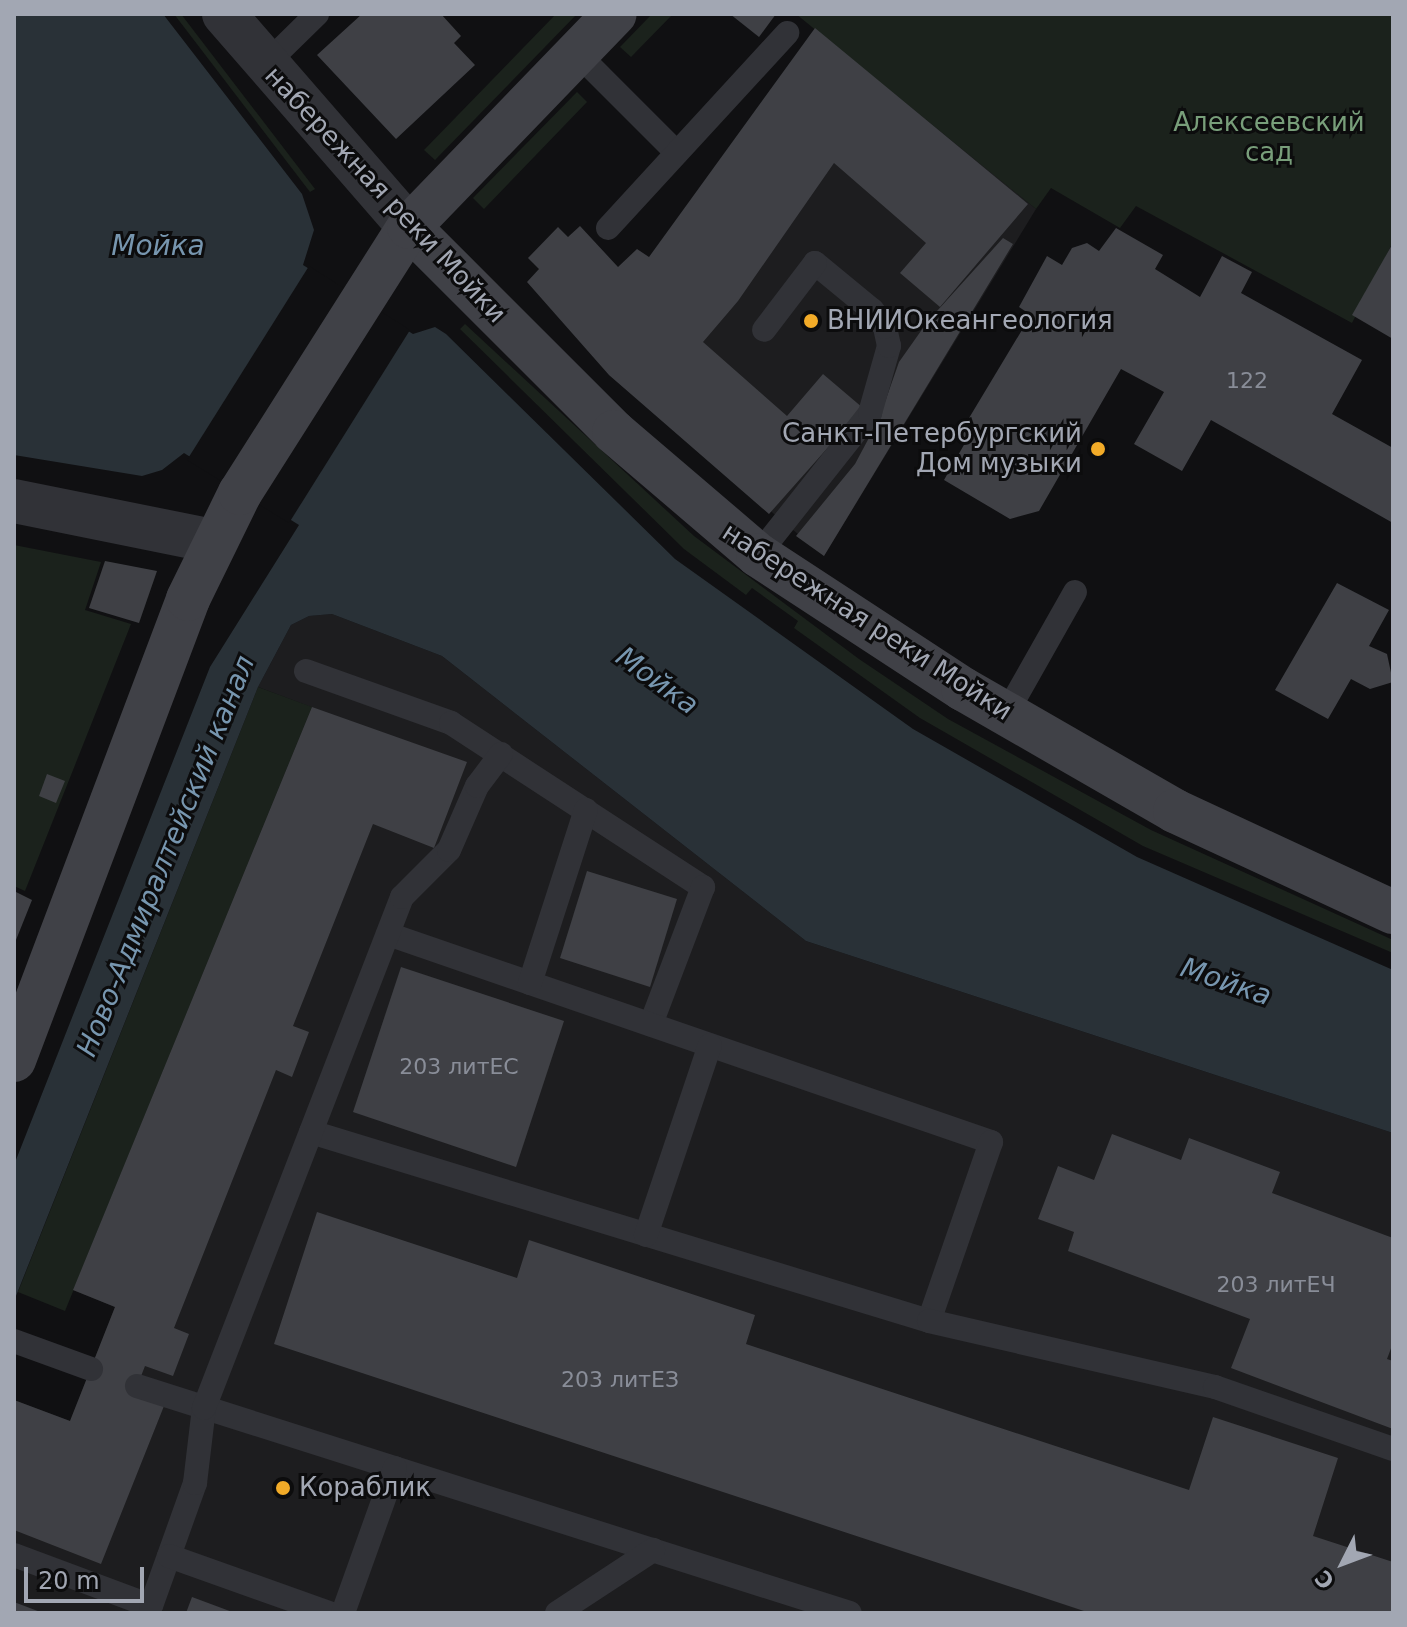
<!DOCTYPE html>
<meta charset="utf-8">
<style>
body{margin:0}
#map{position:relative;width:1407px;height:1627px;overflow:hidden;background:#101012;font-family:"DejaVu Sans",sans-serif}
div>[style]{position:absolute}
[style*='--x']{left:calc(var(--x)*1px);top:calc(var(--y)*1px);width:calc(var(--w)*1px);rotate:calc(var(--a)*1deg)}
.built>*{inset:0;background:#1d1d1f}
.green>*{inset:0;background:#1b221c}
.water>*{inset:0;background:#293137}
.pier>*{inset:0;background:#101012}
.building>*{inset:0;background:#3f4045}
.lane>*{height:24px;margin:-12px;padding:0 12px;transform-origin:12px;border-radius:12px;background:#313237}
.street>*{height:44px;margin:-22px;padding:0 22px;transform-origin:22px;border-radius:22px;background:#313237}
.secondary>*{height:44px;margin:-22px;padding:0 22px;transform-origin:22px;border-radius:22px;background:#404147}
.dots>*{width:22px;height:22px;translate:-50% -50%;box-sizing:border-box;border:4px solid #0c0c0d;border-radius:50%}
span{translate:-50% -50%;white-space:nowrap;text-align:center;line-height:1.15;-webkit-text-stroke:6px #0c0c0d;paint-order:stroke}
.number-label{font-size:22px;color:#898d98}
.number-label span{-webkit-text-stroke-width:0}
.park-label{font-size:26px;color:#789e7a}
.street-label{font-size:26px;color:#a2a7b3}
.poi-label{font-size:26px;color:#a2a7b3}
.left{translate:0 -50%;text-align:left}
.right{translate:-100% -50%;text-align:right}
.water-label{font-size:28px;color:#7796af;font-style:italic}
.frame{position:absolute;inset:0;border:16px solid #a2a7b3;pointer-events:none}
.north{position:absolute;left:1303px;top:1523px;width:80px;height:80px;-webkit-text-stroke:6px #0c0c0d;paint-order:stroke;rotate:228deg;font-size:22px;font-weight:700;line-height:32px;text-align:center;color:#a2a7b3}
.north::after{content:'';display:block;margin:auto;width:28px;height:36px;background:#a2a7b3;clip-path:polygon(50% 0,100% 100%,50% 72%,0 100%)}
.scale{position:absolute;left:24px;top:1567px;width:120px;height:36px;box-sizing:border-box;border:4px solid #a2a7b3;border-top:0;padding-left:10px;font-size:24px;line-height:28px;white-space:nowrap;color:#a2a7b3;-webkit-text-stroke:6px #0c0c0d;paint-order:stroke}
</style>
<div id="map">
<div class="built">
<div style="clip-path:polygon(851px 56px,1036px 209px,824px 556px,609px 375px,700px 267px)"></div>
<div style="clip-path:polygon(332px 614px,442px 656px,806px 941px,1393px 1133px,1393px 1613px,14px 1613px,14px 1400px,70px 1421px,115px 1307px,73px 1290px,311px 707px,258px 687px,291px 625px,309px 616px)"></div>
</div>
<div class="green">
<div style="clip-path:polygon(174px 14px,181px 14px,315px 189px,310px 192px)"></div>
<div style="clip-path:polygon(556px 14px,577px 14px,435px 160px,424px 150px)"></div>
<div style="clip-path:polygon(652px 14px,673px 14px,631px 57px,620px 47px)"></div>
<div style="clip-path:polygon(796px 14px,1393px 14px,1393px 242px,1352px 323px,1136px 206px,1120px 228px,1051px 188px,1036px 209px)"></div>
<div style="clip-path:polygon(577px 92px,587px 102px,484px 209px,473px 198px)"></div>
<div style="clip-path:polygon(465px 324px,694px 536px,859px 659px,948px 719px,1151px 830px,1393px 940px,1393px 953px,1143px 846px,920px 718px,794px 628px,798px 621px,752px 588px,746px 595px,684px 549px,460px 329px)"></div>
<div style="clip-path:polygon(14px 545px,101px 562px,85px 610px,131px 624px,25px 891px,14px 886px)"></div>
<div style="clip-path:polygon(258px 687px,312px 707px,65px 1311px,18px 1292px)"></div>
</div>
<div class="water">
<div style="clip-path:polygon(14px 14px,163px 14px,302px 194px,314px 230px,303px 265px,413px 334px,435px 327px,446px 334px,675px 559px,913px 729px,1137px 857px,1393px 970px,1393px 1133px,806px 941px,442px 656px,332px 614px,309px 616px,291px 625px,258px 687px,14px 1301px,14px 1165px,210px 667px,299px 525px,184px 453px,162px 470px,142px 476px,14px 455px)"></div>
</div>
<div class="pier">
<div style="clip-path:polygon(309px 266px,410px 330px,289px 523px,187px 460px)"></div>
</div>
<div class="building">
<div style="clip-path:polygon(362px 14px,441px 14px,461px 36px,454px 43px,475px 65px,396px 139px,317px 55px)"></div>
<div style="clip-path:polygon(730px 14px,776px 14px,759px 37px)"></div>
<div style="clip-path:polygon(815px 28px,1028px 204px,940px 307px,900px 273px,926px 243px,834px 163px,738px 301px,703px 342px,787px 416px,823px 374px,863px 408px,769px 514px,609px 375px,527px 282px,539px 269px,528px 258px,558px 227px,568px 237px,580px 226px,618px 267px,637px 249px,649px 257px)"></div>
<div style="clip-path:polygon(1116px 228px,1163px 255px,1155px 269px,1200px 297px,1222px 256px,1252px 272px,1241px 293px,1362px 360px,1332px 414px,1393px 448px,1393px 523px,1211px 420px,1182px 471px,1134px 444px,1164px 392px,1121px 369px,1039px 511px,1010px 519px,944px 480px,965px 443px,957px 438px,1031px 315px,1019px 307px,1047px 256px,1062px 265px,1072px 248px,1087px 243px,1099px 251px)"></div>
<div style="clip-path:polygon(1003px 238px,1013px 244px,824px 556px,796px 536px,855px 464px,879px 419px,899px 362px,928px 321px)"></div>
<div style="clip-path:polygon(1393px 243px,1393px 339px,1352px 315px)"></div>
<div style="clip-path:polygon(105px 561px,157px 571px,139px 623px,89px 608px)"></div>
<div style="clip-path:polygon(1337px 583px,1389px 610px,1369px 646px,1387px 654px,1393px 682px,1370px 689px,1351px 679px,1328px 719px,1275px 690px)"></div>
<div style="clip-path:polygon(312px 707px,467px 762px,434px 848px,373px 824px,293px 1026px,309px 1032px,292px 1077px,276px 1070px,174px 1328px,189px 1334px,173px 1376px,145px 1366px,134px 1394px,164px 1406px,101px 1564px,14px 1530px,14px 1400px,70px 1421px,115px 1307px,73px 1290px)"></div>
<div style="clip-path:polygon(47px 774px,65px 781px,56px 803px,39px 796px)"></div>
<div style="clip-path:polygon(587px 871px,677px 899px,650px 987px,560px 958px)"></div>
<div style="clip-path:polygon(14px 891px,32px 900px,14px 945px)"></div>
<div style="clip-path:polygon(401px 967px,564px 1021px,516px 1167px,353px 1112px)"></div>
<div style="clip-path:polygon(1112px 1134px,1181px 1160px,1189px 1138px,1280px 1172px,1272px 1193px,1393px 1238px,1393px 1343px,1387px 1359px,1393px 1361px,1393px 1429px,1231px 1368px,1250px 1319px,1068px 1251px,1074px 1232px,1038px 1219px,1058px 1166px,1094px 1180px)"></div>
<div style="clip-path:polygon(317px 1212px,517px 1278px,529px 1240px,755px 1315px,746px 1344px,1189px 1490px,1213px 1417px,1338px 1458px,1313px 1536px,1393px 1562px,1393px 1613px,1090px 1613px,274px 1344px)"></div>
<div style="clip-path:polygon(192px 1597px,235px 1613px,186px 1613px)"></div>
<div style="clip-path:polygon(14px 1602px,43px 1613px,14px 1613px)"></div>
</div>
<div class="lane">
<div style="--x:577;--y:53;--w:141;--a:45"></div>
<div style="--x:265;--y:65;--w:73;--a:-44.4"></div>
<div style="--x:608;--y:228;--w:265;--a:-47.4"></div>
<div style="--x:758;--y:555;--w:181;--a:-51.7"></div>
<div style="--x:870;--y:413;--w:70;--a:-74.2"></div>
<div style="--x:889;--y:346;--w:19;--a:-102"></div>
<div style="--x:885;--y:327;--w:21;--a:-127"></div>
<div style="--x:872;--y:310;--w:74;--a:-140.5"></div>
<div style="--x:815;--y:263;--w:84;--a:127.3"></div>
<div style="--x:306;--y:671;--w:154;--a:19.7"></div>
<div style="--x:451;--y:723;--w:301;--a:33.1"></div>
<div style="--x:703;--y:887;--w:147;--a:110.8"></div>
<div style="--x:1006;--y:714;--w:140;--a:-60.5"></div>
<div style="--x:388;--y:934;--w:638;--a:19.03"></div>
<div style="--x:991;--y:1142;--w:189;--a:109.1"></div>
<div style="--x:530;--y:983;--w:182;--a:-72.1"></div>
<div style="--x:311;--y:1132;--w:646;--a:17"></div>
<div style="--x:929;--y:1321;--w:294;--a:13"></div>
<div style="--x:1215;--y:1387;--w:188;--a:19.2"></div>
<div style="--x:646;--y:1235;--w:200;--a:-71.4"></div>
<div style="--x:14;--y:1341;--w:82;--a:20"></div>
<div style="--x:137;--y:1386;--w:748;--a:17.66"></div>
<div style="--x:14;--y:1555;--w:146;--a:20.4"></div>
<div style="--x:151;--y:1606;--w:131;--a:-70.3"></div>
<div style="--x:195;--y:1483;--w:76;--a:-83.2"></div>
<div style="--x:204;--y:1408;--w:548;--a:-68.82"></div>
<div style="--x:402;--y:897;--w:66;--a:-45"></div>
<div style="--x:449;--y:850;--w:70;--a:-66.4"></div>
<div style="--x:477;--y:786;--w:40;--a:-53"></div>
<div style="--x:169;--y:1556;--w:170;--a:19.6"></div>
<div style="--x:343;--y:1613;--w:154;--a:-70.3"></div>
<div style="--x:557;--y:1613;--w:115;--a:-33.3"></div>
</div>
<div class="street">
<div style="--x:224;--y:14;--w:282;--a:49"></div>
<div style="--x:14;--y:501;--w:203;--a:11.4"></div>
</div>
<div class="secondary">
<div style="--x:409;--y:227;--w:290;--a:45"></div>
<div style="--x:614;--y:432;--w:189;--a:40.5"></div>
<div style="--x:758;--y:555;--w:245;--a:33.2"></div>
<div style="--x:963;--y:689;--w:245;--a:29.9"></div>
<div style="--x:1175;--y:811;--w:240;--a:24.9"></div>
<div style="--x:14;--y:1060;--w:493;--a:-69.3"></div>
<div style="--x:188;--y:599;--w:118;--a:-63.9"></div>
<div style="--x:240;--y:493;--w:315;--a:-57.6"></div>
<div style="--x:409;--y:227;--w:296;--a:-46"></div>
</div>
<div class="dots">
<div style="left:811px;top:321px;background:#f2ab28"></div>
<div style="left:1098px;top:449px;background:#f2ab28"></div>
<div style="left:283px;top:1488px;background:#f2ab28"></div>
</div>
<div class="number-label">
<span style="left:1247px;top:381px">122</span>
<span style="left:459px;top:1067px">203 литЕС</span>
<span style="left:1276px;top:1285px">203 литЕЧ</span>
<span style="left:620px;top:1380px">203 литЕЗ</span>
</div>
<div class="park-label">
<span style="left:1269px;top:138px">Алексеевский<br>сад</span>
</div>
<div class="street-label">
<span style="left:385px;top:195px;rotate:47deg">набережная реки Мойки</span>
<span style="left:867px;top:622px;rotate:33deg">набережная реки Мойки</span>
</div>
<div class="poi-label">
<span class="left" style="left:827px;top:321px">ВНИИОкеангеология</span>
<span class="right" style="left:1082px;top:449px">Санкт-Петербургский<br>Дом музыки</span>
<span class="left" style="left:299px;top:1488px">Кораблик</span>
</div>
<div class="water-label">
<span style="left:158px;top:246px">Мойка</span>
<span style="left:657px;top:681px;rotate:36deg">Мойка</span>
<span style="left:166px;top:856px;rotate:-68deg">Ново-Адмиралтейский канал</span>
<span style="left:1226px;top:982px;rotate:19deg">Мойка</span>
</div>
<div class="frame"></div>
<div class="north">С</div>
<div class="scale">20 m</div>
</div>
